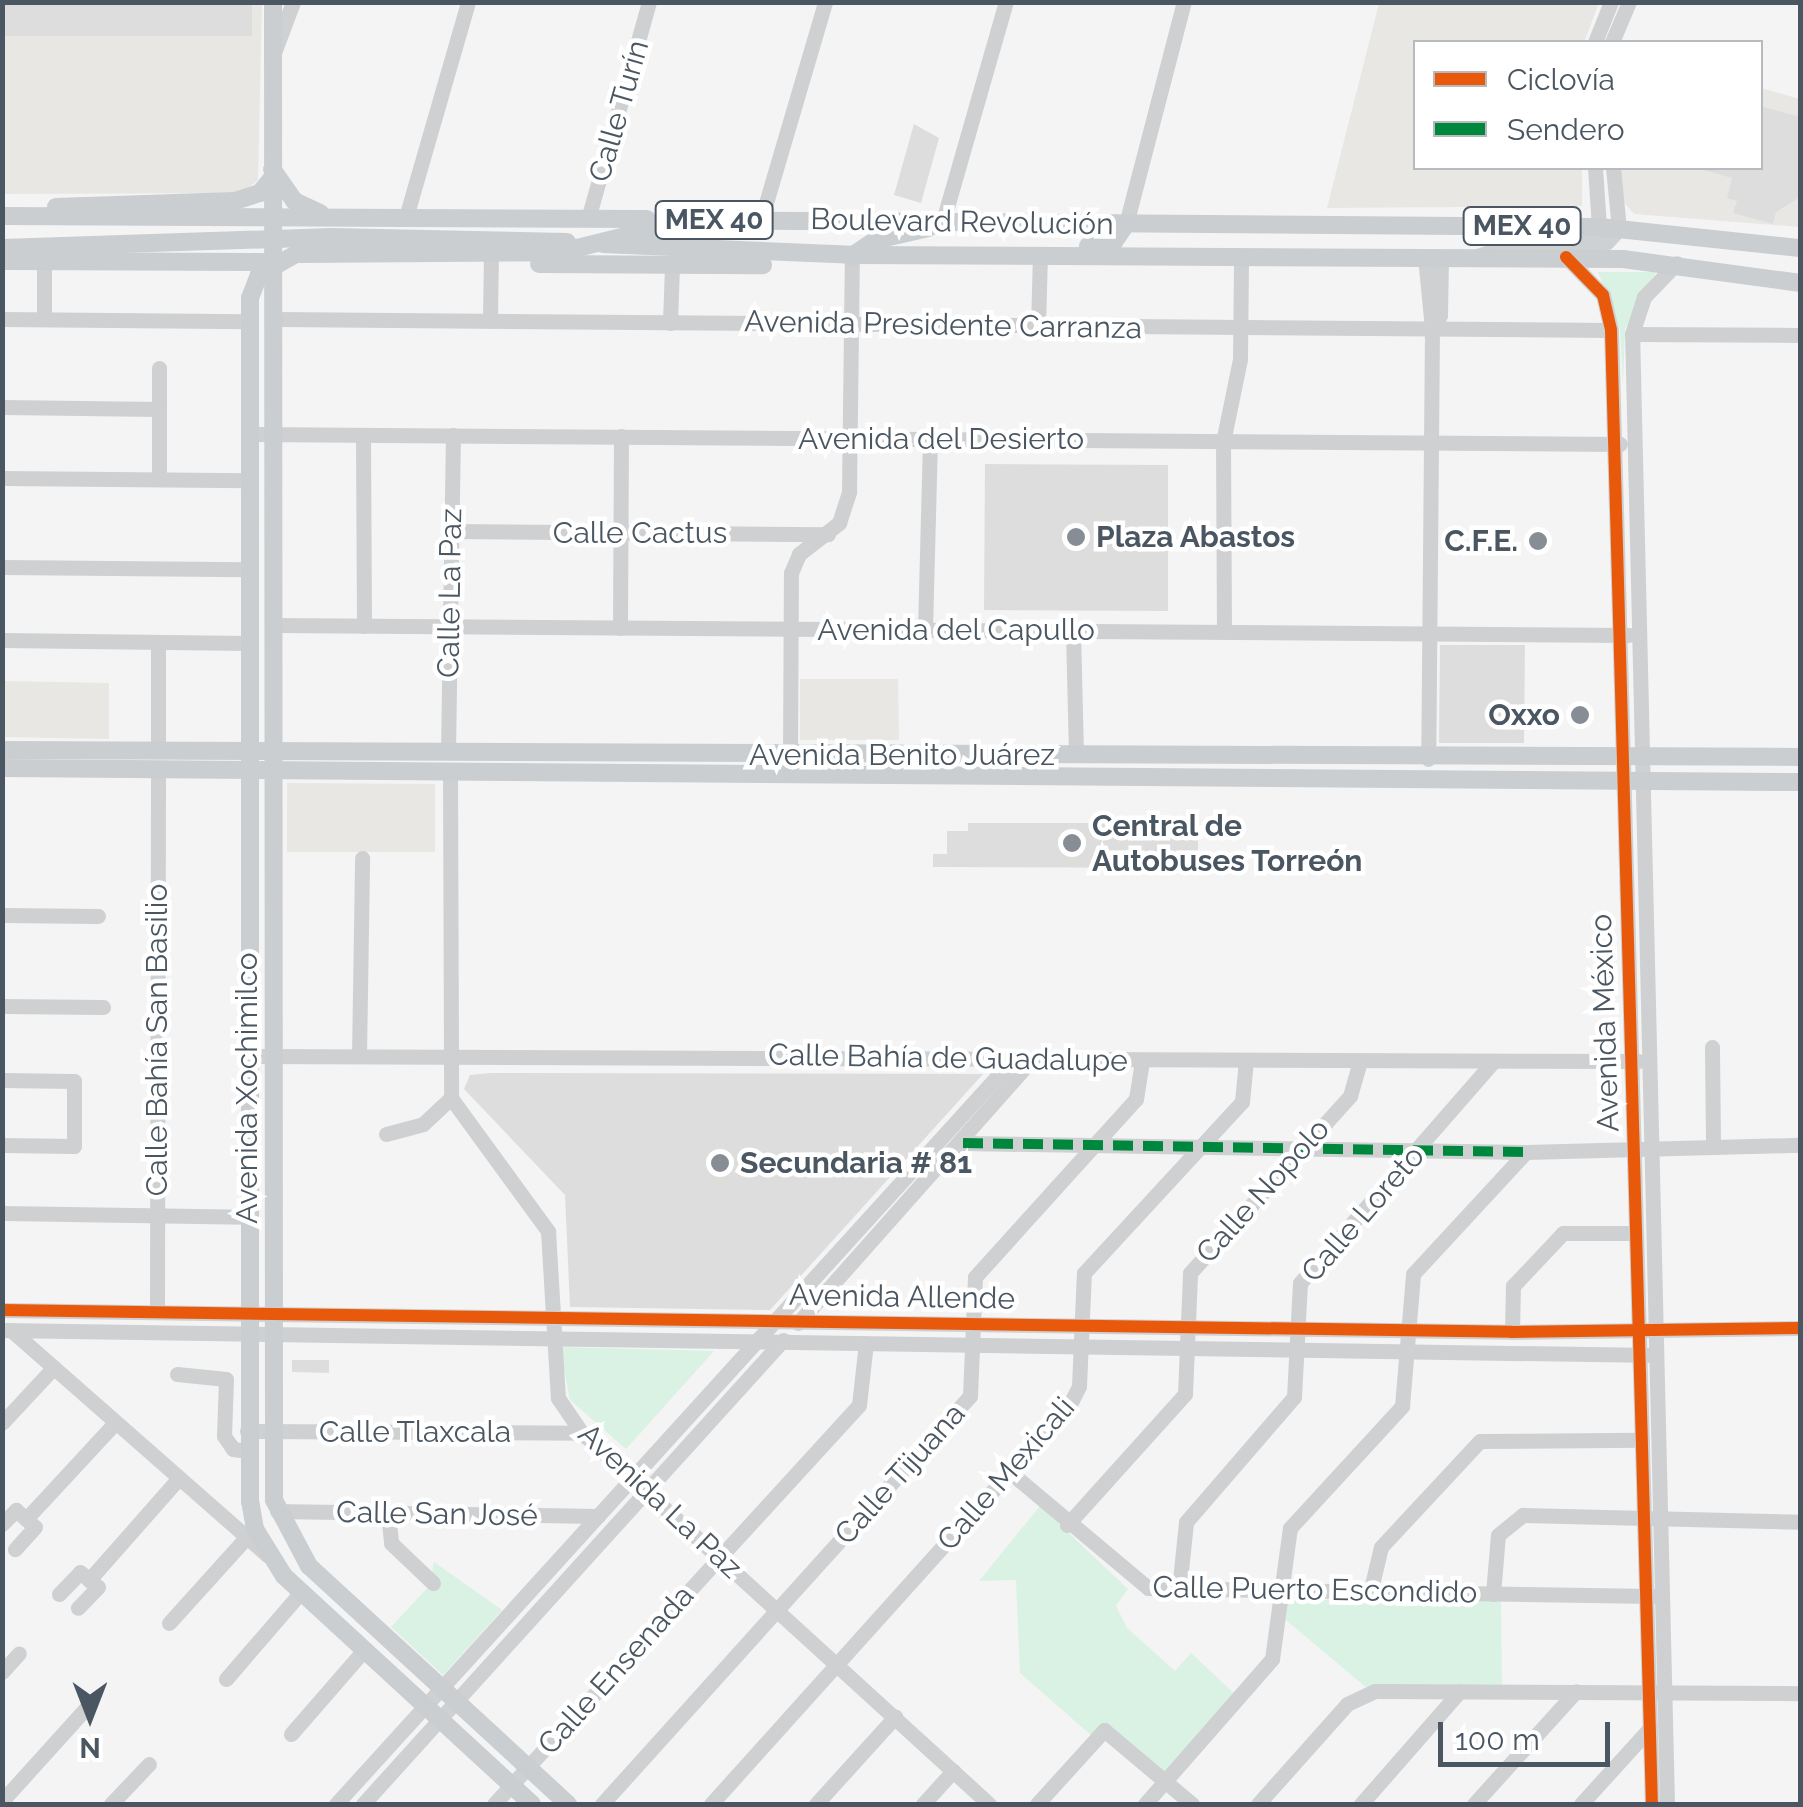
<!DOCTYPE html>
<meta charset="utf-8">
<style>
body{margin:0}
#map{position:relative;width:1803px;height:1807px;overflow:hidden;background:#f4f4f4;font-family:Raleway,sans-serif}
div>[style]{position:absolute}
[style*='--x']{left:calc(var(--x)*1px);top:calc(var(--y)*1px);width:calc(var(--w)*1px);rotate:calc(var(--a)*1deg)}
.commercial>*{inset:0;background:#e8e7e3}
.green>*{inset:0;background:#d9f2e3}
.building>*{inset:0;background:#ddddde}
.minor>*{height:15px;margin:-7.5px;padding:0 7.5px;transform-origin:7.5px;border-radius:7.5px;background:#ced0d2}
.major>*{height:18px;margin:-9px;padding:0 9px;transform-origin:9px;border-radius:9px;background:#caced1}
.quiet>*{height:10px;margin-top:-5px;transform-origin:0;background:repeating-linear-gradient(90deg,#00873e 0 20px,transparent 0 30px)}
.cycleway>*{height:12px;margin:-6px;padding:0 6px;transform-origin:6px;border-radius:6px;background:#e8590c}
.dots>*{width:28px;height:28px;translate:-50% -50%;box-sizing:border-box;border:5px solid #fff;border-radius:50%}
span{translate:-50% -50%;white-space:nowrap;text-align:center;line-height:1.15;-webkit-text-stroke:9px #fff;paint-order:stroke}
.shield-label span{padding:2px 8px;background:#fff;border:2px solid;border-radius:8px;-webkit-text-stroke-width:0}
.shield-label{font-size:28px;color:#4a5661;font-weight:700}
.street-label{font-size:30px;color:#4a5661}
.poi-label{font-size:30px;color:#4a5661;font-weight:700}
.left{translate:0 -50%;text-align:left}
.right{translate:-100% -50%;text-align:right}
.frame{position:absolute;inset:0;border:5px solid #4a5661;pointer-events:none}
.legend{position:absolute;left:1413px;top:40px;width:350px;height:130px;box-sizing:border-box;background:#fff;border:2px solid #b7bbc0;margin:0;padding:12px 18px;list-style:none;font-size:30px;color:#4a5661}
.legend li{display:flex;align-items:center;gap:20px;height:50px}
.legend b{width:50px;border:2px solid #b7bbc0}
.north{position:absolute;left:40px;top:1667px;width:100px;height:100px;-webkit-text-stroke:8px #fff;paint-order:stroke;rotate:180deg;font-size:28px;font-weight:700;line-height:40px;text-align:center;color:#4a5661}
.north::after{content:'';display:block;margin:auto;width:35px;height:45px;background:#4a5661;clip-path:polygon(50% 0,100% 100%,50% 72%,0 100%)}
.scale{position:absolute;left:1438px;top:1722px;width:172px;height:45px;box-sizing:border-box;border:5px solid #4a5661;border-top:0;padding-left:12px;font-size:30px;line-height:35px;white-space:nowrap;color:#4a5661;-webkit-text-stroke:8px #fff;paint-order:stroke}
</style>
<div id="map">
<div class="commercial">
<div style="clip-path:polygon(2px 3px,262px 3px,258px 180px,242px 193px,3px 194px)"></div>
<div style="clip-path:polygon(1379px 3px,1599px 3px,1584px 42px,1416px 42px,1416px 168px,1582px 168px,1582px 206px,1327px 208px)"></div>
<div style="clip-path:polygon(1761px 88px,1800px 99px,1800px 227px,1634px 214px,1618px 195px,1618px 168px,1760px 168px)"></div>
<div style="clip-path:polygon(800px 679px,898px 679px,899px 740px,800px 740px)"></div>
<div style="clip-path:polygon(3px 681px,109px 683px,109px 739px,3px 737px)"></div>
<div style="clip-path:polygon(287px 783px,435px 784px,435px 852px,287px 852px)"></div>
</div>
<div class="green">
<div style="clip-path:polygon(1598px 272px,1656px 272px,1625px 329px,1623px 385px,1620px 329px)"></div>
<div style="clip-path:polygon(560px 1347px,714px 1351px,626px 1449px,570px 1400px)"></div>
<div style="clip-path:polygon(1040px 1506px,1128px 1589px,1116px 1606px,1127px 1628px,1175px 1671px,1191px 1653px,1238px 1697px,1166px 1779px,1106px 1724px,1092px 1736px,1020px 1673px,1016px 1580px,979px 1581px)"></div>
<div style="clip-path:polygon(434px 1562px,502px 1610px,443px 1675px,391px 1627px,430px 1585px)"></div>
<div style="clip-path:polygon(1287px 1600px,1501px 1600px,1502px 1690px,1368px 1689px,1286px 1620px)"></div>
</div>
<div class="building">
<div style="clip-path:polygon(2px 2px,252px 2px,252px 36px,2px 36px)"></div>
<div style="clip-path:polygon(1760px 106px,1800px 117px,1800px 197px,1776px 212px,1773px 224px,1733px 213px,1737px 201px,1727px 198px,1732px 178px,1704px 170px,1760px 168px)"></div>
<div style="clip-path:polygon(914px 124px,939px 138px,921px 203px,894px 195px)"></div>
<div style="clip-path:polygon(985px 464px,1168px 465px,1168px 611px,984px 610px)"></div>
<div style="clip-path:polygon(1440px 645px,1525px 645px,1524px 743px,1439px 743px)"></div>
<div style="clip-path:polygon(968px 823px,1174px 823px,1174px 832px,1198px 832px,1198px 868px,933px 867px,933px 854px,947px 854px,947px 831px,968px 831px)"></div>
<div style="clip-path:polygon(983px 1074px,770px 1310px,570px 1307px,565px 1195px,464px 1089px,470px 1075px,490px 1073px)"></div>
<div style="clip-path:polygon(292px 1360px,329px 1360px,329px 1373px,292px 1372px)"></div>
</div>
<div class="minor">
<div style="--x:1595;--y:42;--w:43;--a:-68.2"></div>
<div style="--x:1612;--y:42;--w:43;--a:-67"></div>
<div style="--x:275;--y:50;--w:51;--a:-69.4"></div>
<div style="--x:1595;--y:168;--w:59;--a:86.1"></div>
<div style="--x:406;--y:217;--w:224;--a:-73.9"></div>
<div style="--x:588;--y:219;--w:225;--a:-74.3"></div>
<div style="--x:761;--y:220;--w:227;--a:-73.6"></div>
<div style="--x:943;--y:221;--w:228;--a:-74"></div>
<div style="--x:1126;--y:224;--w:229;--a:-75.4"></div>
<div style="--x:1477;--y:256;--w:41;--a:-18.4"></div>
<div style="--x:1516;--y:243;--w:91;--a:-0.6"></div>
<div style="--x:1607;--y:242;--w:18;--a:-47"></div>
<div style="--x:1619;--y:229;--w:61;--a:-95.6"></div>
<div style="--x:1425;--y:257;--w:72;--a:84.4"></div>
<div style="--x:1432;--y:329;--w:430;--a:90.5"></div>
<div style="--x:1566;--y:257;--w:53;--a:45.8"></div>
<div style="--x:1603;--y:295;--w:36;--a:77"></div>
<div style="--x:1611;--y:330;--w:1475;--a:88.41"></div>
<div style="--x:44;--y:262;--w:57;--a:90"></div>
<div style="--x:2;--y:319;--w:247;--a:0.5"></div>
<div style="--x:276;--y:319;--w:1335;--a:0.47"></div>
<div style="--x:490;--y:321;--w:69;--a:-89.2"></div>
<div style="--x:670;--y:323;--w:58;--a:-88"></div>
<div style="--x:1038;--y:326;--w:70;--a:-88.4"></div>
<div style="--x:1432;--y:329;--w:16;--a:-60"></div>
<div style="--x:1440;--y:315;--w:58;--a:-89"></div>
<div style="--x:1632;--y:334;--w:168;--a:0.3"></div>
<div style="--x:159;--y:368;--w:111;--a:90"></div>
<div style="--x:2;--y:407;--w:157;--a:0.7"></div>
<div style="--x:249;--y:434;--w:1371;--a:0.42"></div>
<div style="--x:363;--y:435;--w:191;--a:89.7"></div>
<div style="--x:2;--y:478;--w:247;--a:0.5"></div>
<div style="--x:452;--y:531;--w:376;--a:0.5"></div>
<div style="--x:2;--y:567;--w:246;--a:0.5"></div>
<div style="--x:273;--y:625;--w:1356;--a:0.42"></div>
<div style="--x:620;--y:628;--w:192;--a:-89.7"></div>
<div style="--x:925;--y:630;--w:191;--a:-88.5"></div>
<div style="--x:1073;--y:631;--w:124;--a:88.6"></div>
<div style="--x:1224;--y:632;--w:190;--a:-90.3"></div>
<div style="--x:1223;--y:442;--w:85;--a:-78.4"></div>
<div style="--x:1240;--y:359;--w:103;--a:-89.4"></div>
<div style="--x:2;--y:640;--w:246;--a:0.7"></div>
<div style="--x:158;--y:642;--w:109;--a:90"></div>
<div style="--x:448;--y:751;--w:316;--a:-89.1"></div>
<div style="--x:790;--y:755;--w:182;--a:-89.7"></div>
<div style="--x:791;--y:573;--w:21;--a:-67"></div>
<div style="--x:799;--y:554;--w:51;--a:-37.8"></div>
<div style="--x:839;--y:523;--w:33;--a:-72"></div>
<div style="--x:849;--y:492;--w:237;--a:-89.3"></div>
<div style="--x:450;--y:771;--w:327;--a:89.8"></div>
<div style="--x:451;--y:1098;--w:165;--a:53.9"></div>
<div style="--x:548;--y:1231;--w:167;--a:86.6"></div>
<div style="--x:558;--y:1398;--w:42;--a:55.6"></div>
<div style="--x:582;--y:1433;--w:551;--a:42.35"></div>
<div style="--x:2;--y:915;--w:96;--a:0.6"></div>
<div style="--x:2;--y:1006;--w:101;--a:0.6"></div>
<div style="--x:1712;--y:1047;--w:97;--a:89.4"></div>
<div style="--x:247;--y:1056;--w:1391;--a:0.21"></div>
<div style="--x:359;--y:1056;--w:198;--a:-89.1"></div>
<div style="--x:2;--y:1080;--w:72;--a:0.8"></div>
<div style="--x:74;--y:1081;--w:65;--a:90"></div>
<div style="--x:74;--y:1146;--w:72;--a:-179.2"></div>
<div style="--x:386;--y:1134;--w:38;--a:-15"></div>
<div style="--x:423;--y:1124;--w:38;--a:-43"></div>
<div style="--x:963;--y:1143;--w:563;--a:0.92"></div>
<div style="--x:1526;--y:1152;--w:274;--a:-1.5"></div>
<div style="--x:2;--y:1213;--w:245;--a:0.9"></div>
<div style="--x:2;--y:1310;--w:1510;--a:0.83"></div>
<div style="--x:1512;--y:1332;--w:288;--a:-0.8"></div>
<div style="--x:157;--y:1311;--w:542;--a:-89.89"></div>
<div style="--x:798;--y:1323;--w:353;--a:-48.4"></div>
<div style="--x:2;--y:1330;--w:1654;--a:0.87"></div>
<div style="--x:11;--y:1330;--w:341;--a:41.3"></div>
<div style="--x:1512;--y:1332;--w:46;--a:-88.8"></div>
<div style="--x:1513;--y:1286;--w:73;--a:-46.7"></div>
<div style="--x:1563;--y:1233;--w:73;--a:0"></div>
<div style="--x:177;--y:1374;--w:49;--a:5.8"></div>
<div style="--x:226;--y:1379;--w:57;--a:92"></div>
<div style="--x:224;--y:1436;--w:16;--a:55"></div>
<div style="--x:233;--y:1449;--w:15;--a:8"></div>
<div style="--x:2;--y:1423;--w:76;--a:-47.1"></div>
<div style="--x:247;--y:1431;--w:335;--a:0.3"></div>
<div style="--x:1011;--y:1473;--w:179;--a:40"></div>
<div style="--x:1148;--y:1588;--w:506;--a:0.91"></div>
<div style="--x:277;--y:1511;--w:321;--a:0.9"></div>
<div style="--x:388;--y:1513;--w:30;--a:84"></div>
<div style="--x:391;--y:1543;--w:58;--a:43.6"></div>
<div style="--x:26;--y:1519;--w:131;--a:-47.2"></div>
<div style="--x:2;--y:1524;--w:20;--a:-45"></div>
<div style="--x:16;--y:1510;--w:25;--a:42"></div>
<div style="--x:35;--y:1527;--w:30;--a:132"></div>
<div style="--x:1067;--y:1525;--w:176;--a:-48"></div>
<div style="--x:1185;--y:1394;--w:121;--a:-87.6"></div>
<div style="--x:1190;--y:1273;--w:239;--a:-47.9"></div>
<div style="--x:1350;--y:1096;--w:37;--a:-74"></div>
<div style="--x:89;--y:1580;--w:135;--a:-48.6"></div>
<div style="--x:1179;--y:1590;--w:68;--a:-84.1"></div>
<div style="--x:1186;--y:1522;--w:165;--a:-49.2"></div>
<div style="--x:1294;--y:1397;--w:114;--a:-87"></div>
<div style="--x:1300;--y:1283;--w:295;--a:-48.9"></div>
<div style="--x:1370;--y:1593;--w:47;--a:-76.6"></div>
<div style="--x:1381;--y:1547;--w:145;--a:-47"></div>
<div style="--x:1480;--y:1441;--w:162;--a:-0.4"></div>
<div style="--x:59;--y:1594;--w:30;--a:-46"></div>
<div style="--x:80;--y:1572;--w:23;--a:40"></div>
<div style="--x:98;--y:1587;--w:29;--a:134"></div>
<div style="--x:1493;--y:1594;--w:59;--a:-85.2"></div>
<div style="--x:1498;--y:1535;--w:32;--a:-39"></div>
<div style="--x:1523;--y:1515;--w:277;--a:1.4"></div>
<div style="--x:169;--y:1623;--w:112;--a:-47.9"></div>
<div style="--x:2;--y:1672;--w:25;--a:-48"></div>
<div style="--x:226;--y:1679;--w:115;--a:-49.2"></div>
<div style="--x:291;--y:1734;--w:111;--a:-49"></div>
<div style="--x:2;--y:1801;--w:125;--a:-47.9"></div>
<div style="--x:111;--y:1804;--w:55;--a:-46.5"></div>
<div style="--x:336;--y:1804;--w:1007;--a:-47.74"></div>
<div style="--x:363;--y:1804;--w:626;--a:-47.85"></div>
<div style="--x:494;--y:1804;--w:541;--a:-47.55"></div>
<div style="--x:859;--y:1405;--w:62;--a:-83.6"></div>
<div style="--x:602;--y:1804;--w:549;--a:-47.95"></div>
<div style="--x:970;--y:1396;--w:119;--a:-87.6"></div>
<div style="--x:975;--y:1277;--w:240;--a:-47.9"></div>
<div style="--x:1136;--y:1099;--w:39;--a:-81"></div>
<div style="--x:711;--y:1804;--w:535;--a:-48.03"></div>
<div style="--x:1069;--y:1406;--w:22;--a:-63"></div>
<div style="--x:1079;--y:1386;--w:113;--a:-87.5"></div>
<div style="--x:1084;--y:1273;--w:233;--a:-47.3"></div>
<div style="--x:1242;--y:1102;--w:42;--a:-84.6"></div>
<div style="--x:816;--y:1804;--w:118;--a:-47.8"></div>
<div style="--x:923;--y:1804;--w:45;--a:-47.7"></div>
<div style="--x:1037;--y:1804;--w:100;--a:-47.8"></div>
<div style="--x:1104;--y:1730;--w:115;--a:40.1"></div>
<div style="--x:1145;--y:1804;--w:193;--a:-48.8"></div>
<div style="--x:1272;--y:1659;--w:132;--a:-82.2"></div>
<div style="--x:1290;--y:1528;--w:166;--a:-47.4"></div>
<div style="--x:1402;--y:1406;--w:132;--a:-85.2"></div>
<div style="--x:1413;--y:1274;--w:166;--a:-47.2"></div>
<div style="--x:1258;--y:1804;--w:134;--a:-48.3"></div>
<div style="--x:1347;--y:1704;--w:31;--a:-25"></div>
<div style="--x:1375;--y:1691;--w:425;--a:0.3"></div>
<div style="--x:1361;--y:1804;--w:150;--a:-48.8"></div>
<div style="--x:1474;--y:1804;--w:152;--a:-47.9"></div>
<div style="--x:1581;--y:1804;--w:103;--a:-47.8"></div>
<div style="--x:1667;--y:1804;--w:1470;--a:-91.36"></div>
<div style="--x:1632;--y:334;--w:39;--a:-72"></div>
<div style="--x:1644;--y:297;--w:47;--a:-45.9"></div>
</div>
<div class="major">
<div style="--x:273;--y:2;--w:1498;--a:89.96"></div>
<div style="--x:274;--y:1500;--w:75;--a:62.1"></div>
<div style="--x:309;--y:1566;--w:352;--a:42.6"></div>
<div style="--x:272;--y:169;--w:39;--a:55"></div>
<div style="--x:294;--y:201;--w:29;--a:25"></div>
<div style="--x:56;--y:207;--w:179;--a:-1.9"></div>
<div style="--x:235;--y:201;--w:26;--a:-18"></div>
<div style="--x:260;--y:193;--w:19;--a:-51"></div>
<div style="--x:2;--y:216;--w:645;--a:0.27"></div>
<div style="--x:678;--y:220;--w:921;--a:0.44"></div>
<div style="--x:1599;--y:227;--w:202;--a:6"></div>
<div style="--x:603;--y:244;--w:249;--a:2.5"></div>
<div style="--x:852;--y:255;--w:771;--a:0.3"></div>
<div style="--x:1623;--y:259;--w:179;--a:7.7"></div>
<div style="--x:1088;--y:246;--w:26;--a:-9"></div>
<div style="--x:1114;--y:242;--w:22;--a:-56"></div>
<div style="--x:2;--y:248;--w:330;--a:-1.9"></div>
<div style="--x:332;--y:237;--w:235;--a:1.2"></div>
<div style="--x:852;--y:256;--w:29;--a:-34"></div>
<div style="--x:876;--y:240;--w:54;--a:-12.8"></div>
<div style="--x:2;--y:261;--w:276;--a:0.2"></div>
<div style="--x:539;--y:264;--w:224;--a:0.3"></div>
<div style="--x:2;--y:750;--w:1798;--a:0.22"></div>
<div style="--x:2;--y:768;--w:1798;--a:0.45"></div>
<div style="--x:532;--y:1804;--w:337;--a:-137.4"></div>
<div style="--x:284;--y:1576;--w:55;--a:-121.7"></div>
<div style="--x:255;--y:1529;--w:27;--a:-100"></div>
<div style="--x:250;--y:1502;--w:1204;--a:-90"></div>
<div style="--x:250;--y:298;--w:25;--a:-69"></div>
<div style="--x:259;--y:275;--w:43;--a:-29.6"></div>
<div style="--x:296;--y:254;--w:265;--a:-0.4"></div>
<div style="--x:561;--y:252;--w:133;--a:-13.9"></div>
</div>
<div class="quiet">
<div style="--x:963;--y:1143;--w:563;--a:0.92"></div>
</div>
<div class="cycleway">
<div style="--x:1566;--y:257;--w:53;--a:45.8"></div>
<div style="--x:1603;--y:295;--w:36;--a:77"></div>
<div style="--x:1611;--y:330;--w:1475;--a:88.41"></div>
<div style="--x:2;--y:1310;--w:1510;--a:0.83"></div>
<div style="--x:1512;--y:1332;--w:288;--a:-0.8"></div>
</div>
<div class="dots">
<div style="left:1076px;top:537px;background:#868d94"></div>
<div style="left:1538px;top:541px;background:#868d94"></div>
<div style="left:1580px;top:715px;background:#868d94"></div>
<div style="left:1072px;top:843px;background:#868d94"></div>
<div style="left:720px;top:1163px;background:#868d94"></div>
</div>
<div class="shield-label">
<span style="left:714px;top:220px">MEX 40</span>
<span style="left:1522px;top:226px">MEX 40</span>
</div>
<div class="street-label">
<span style="left:619px;top:111px;rotate:-74deg">Calle Turín</span>
<span style="left:962px;top:222px;rotate:1deg">Boulevard Revolución</span>
<span style="left:943px;top:325px;rotate:1deg">Avenida Presidente Carranza</span>
<span style="left:941px;top:439px">Avenida del Desierto</span>
<span style="left:640px;top:533px">Calle Cactus</span>
<span style="left:450px;top:593px;rotate:-89deg">Calle La Paz</span>
<span style="left:956px;top:630px">Avenida del Capullo</span>
<span style="left:902px;top:755px">Avenida Benito Juárez</span>
<span style="left:1605px;top:1023px;rotate:-92deg">Avenida México</span>
<span style="left:157px;top:1040px;rotate:-90deg">Calle Bahía San Basilio</span>
<span style="left:948px;top:1058px;rotate:1deg">Calle Bahía de Guadalupe</span>
<span style="left:247px;top:1088px;rotate:-90deg">Avenida Xochimilco</span>
<span style="left:1263px;top:1191px;rotate:-48deg">Calle Nopolo</span>
<span style="left:1363px;top:1214px;rotate:-49deg">Calle Loreto</span>
<span style="left:902px;top:1297px;rotate:1deg">Avenida Allende</span>
<span style="left:415px;top:1432px">Calle Tlaxcala</span>
<span style="left:900px;top:1474px;rotate:-48deg">Calle Tijuana</span>
<span style="left:1006px;top:1474px;rotate:-49deg">Calle Mexicali</span>
<span style="left:660px;top:1501px;rotate:43deg">Avenida La Paz</span>
<span style="left:437px;top:1514px;rotate:1deg">Calle San José</span>
<span style="left:1315px;top:1590px;rotate:1deg">Calle Puerto Escondido</span>
<span style="left:616px;top:1670px;rotate:-48deg">Calle Ensenada</span>
</div>
<div class="poi-label">
<span class="left" style="left:1096px;top:537px">Plaza Abastos</span>
<span class="right" style="left:1518px;top:541px">C.F.E.</span>
<span class="right" style="left:1560px;top:715px">Oxxo</span>
<span class="left" style="left:1092px;top:843px">Central de<br>Autobuses Torreón</span>
<span class="left" style="left:740px;top:1163px">Secundaria # 81</span>
</div>
<div class="frame"></div>
<ul class="legend">
<li><b style="height:12px;background:#e8590c"></b>Ciclovía</li>
<li><b style="height:12px;background:#00873e"></b>Sendero</li>
</ul>
<div class="north">N</div>
<div class="scale">100 m</div>
</div>
